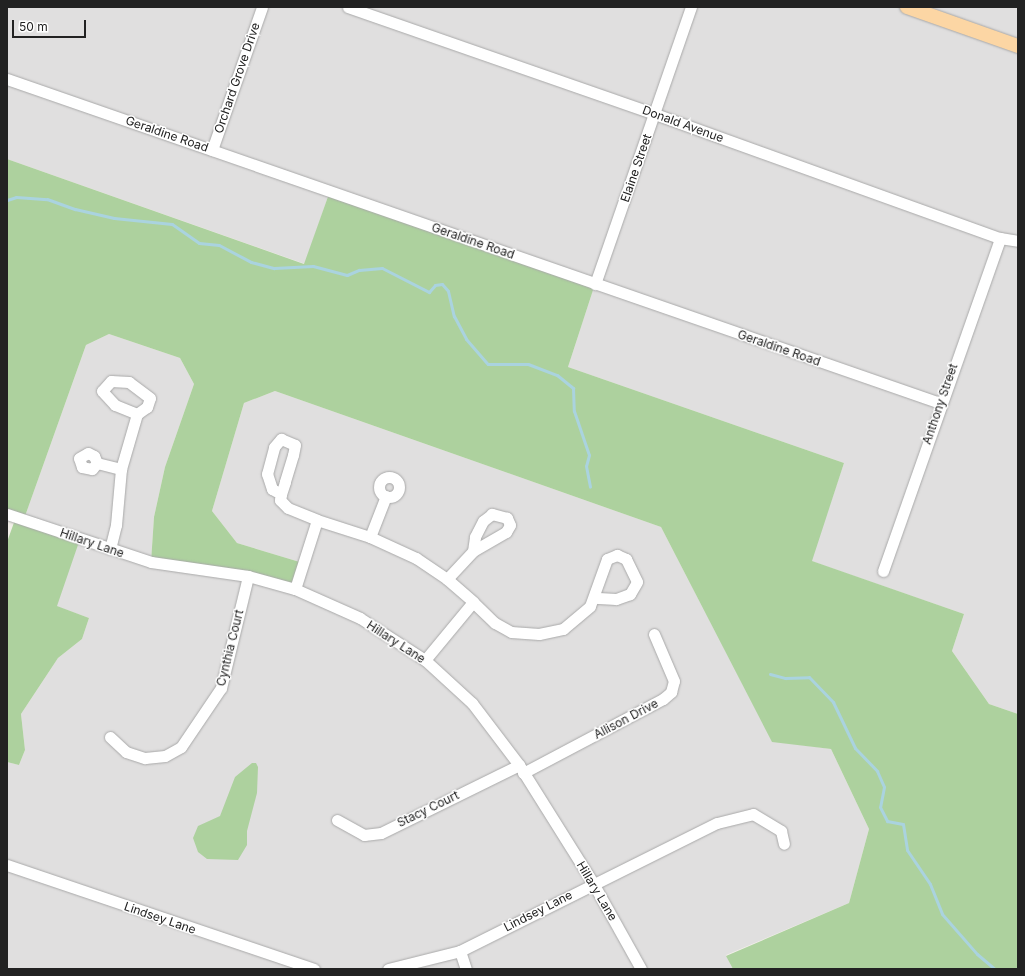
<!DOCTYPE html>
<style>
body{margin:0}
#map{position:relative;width:1025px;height:976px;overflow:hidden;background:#f2efe9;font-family:Inter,sans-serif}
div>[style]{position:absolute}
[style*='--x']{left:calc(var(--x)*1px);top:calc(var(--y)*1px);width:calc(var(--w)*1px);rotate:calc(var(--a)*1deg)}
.residential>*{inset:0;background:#e0dfdf}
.forest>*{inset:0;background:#add19e}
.stream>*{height:3px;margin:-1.5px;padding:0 1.5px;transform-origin:1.5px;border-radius:1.5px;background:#aad3df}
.roads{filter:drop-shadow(0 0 1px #a9a9a9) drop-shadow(0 0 1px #a9a9a9)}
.minor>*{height:11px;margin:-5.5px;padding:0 5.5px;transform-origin:5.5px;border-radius:5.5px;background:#fff}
.minor>.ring{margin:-5.5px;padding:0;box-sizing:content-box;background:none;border:11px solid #fff;border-radius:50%}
.major>*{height:14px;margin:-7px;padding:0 7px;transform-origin:7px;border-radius:7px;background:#fcd6a4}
span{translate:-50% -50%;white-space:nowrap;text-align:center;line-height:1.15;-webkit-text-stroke:3px #fff;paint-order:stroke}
.street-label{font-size:12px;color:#222}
.frame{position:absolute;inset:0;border:8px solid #222;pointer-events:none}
.scale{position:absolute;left:12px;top:20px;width:74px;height:18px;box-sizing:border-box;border:2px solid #222;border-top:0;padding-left:5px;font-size:12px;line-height:14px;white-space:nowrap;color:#222;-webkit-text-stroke:3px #fff;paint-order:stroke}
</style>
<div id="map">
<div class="residential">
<div style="clip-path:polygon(7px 7px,1018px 7px,1018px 714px,989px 704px,952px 651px,964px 614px,811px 561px,844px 463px,568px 367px,595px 284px,330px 191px,305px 264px,7px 159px)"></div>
<div style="clip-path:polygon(109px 334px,180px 358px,194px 384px,165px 467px,154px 517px,151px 562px,303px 563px,237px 543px,212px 511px,244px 403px,275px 391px,661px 527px,772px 741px,831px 749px,869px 829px,849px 903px,726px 955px,733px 969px,7px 969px,7px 762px,19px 765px,25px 750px,21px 714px,58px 658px,82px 639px,89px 618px,56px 606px,24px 519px,86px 345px)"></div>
</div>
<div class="forest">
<div style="clip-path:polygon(7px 159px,304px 264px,330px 191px,595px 284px,568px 367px,844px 463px,812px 561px,964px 614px,952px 651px,989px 704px,1018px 714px,1018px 969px,733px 969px,726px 956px,849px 903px,869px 829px,831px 749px,772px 742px,661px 527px,275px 391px,244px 403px,212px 511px,237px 543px,303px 563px,295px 589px,151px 562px,154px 517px,165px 467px,194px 384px,180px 358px,109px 334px,86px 345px,24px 519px,80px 539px,57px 606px,89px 618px,82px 639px,58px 658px,21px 714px,25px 750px,19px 765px,7px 762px,7px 542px,16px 517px,7px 514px)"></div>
<div style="clip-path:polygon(252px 763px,256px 763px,258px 767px,257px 793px,247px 831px,247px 845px,238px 860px,207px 859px,198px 852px,193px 838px,198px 826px,220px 816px,235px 777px)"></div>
</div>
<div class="stream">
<div style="--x:7;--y:200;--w:9;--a:-18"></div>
<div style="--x:16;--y:197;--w:31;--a:4"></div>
<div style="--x:47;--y:199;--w:30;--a:20"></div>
<div style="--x:75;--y:209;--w:40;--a:13"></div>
<div style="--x:114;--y:218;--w:58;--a:5.9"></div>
<div style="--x:172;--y:224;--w:33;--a:35"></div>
<div style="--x:199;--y:243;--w:20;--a:6"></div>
<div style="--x:219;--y:245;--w:36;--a:28"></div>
<div style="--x:251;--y:262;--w:24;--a:15"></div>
<div style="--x:274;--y:268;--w:39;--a:-3"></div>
<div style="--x:313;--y:266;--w:35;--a:15"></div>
<div style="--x:347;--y:275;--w:13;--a:-23"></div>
<div style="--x:359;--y:270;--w:23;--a:-5"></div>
<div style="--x:382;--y:268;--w:53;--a:27.1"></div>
<div style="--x:429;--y:292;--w:9;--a:-49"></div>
<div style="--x:435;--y:285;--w:7;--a:-8"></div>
<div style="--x:442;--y:284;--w:9;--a:49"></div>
<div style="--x:448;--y:291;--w:26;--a:77"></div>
<div style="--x:454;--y:316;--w:26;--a:62"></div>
<div style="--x:466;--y:339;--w:33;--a:49"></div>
<div style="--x:488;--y:364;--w:40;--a:0"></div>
<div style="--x:528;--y:364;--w:31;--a:21"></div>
<div style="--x:557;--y:375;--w:21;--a:39"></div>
<div style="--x:573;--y:388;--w:23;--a:88"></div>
<div style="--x:574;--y:411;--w:46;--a:71.2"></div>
<div style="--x:589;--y:455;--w:11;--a:105"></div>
<div style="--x:586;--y:466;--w:21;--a:79"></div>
<div style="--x:770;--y:674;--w:16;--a:15"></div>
<div style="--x:785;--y:678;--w:24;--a:-2"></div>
<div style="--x:809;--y:677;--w:35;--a:46"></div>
<div style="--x:833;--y:702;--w:51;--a:64.4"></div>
<div style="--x:855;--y:748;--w:32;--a:46"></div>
<div style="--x:877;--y:771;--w:17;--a:66"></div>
<div style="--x:884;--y:787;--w:20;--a:101"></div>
<div style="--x:880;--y:807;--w:16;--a:63"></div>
<div style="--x:887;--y:821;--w:16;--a:11"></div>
<div style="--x:903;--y:824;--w:26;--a:81"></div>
<div style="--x:907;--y:850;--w:41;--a:55.9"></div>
<div style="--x:930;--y:884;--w:32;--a:68"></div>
<div style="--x:942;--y:914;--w:53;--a:48.8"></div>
<div style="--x:977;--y:954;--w:23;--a:40"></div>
</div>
<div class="roads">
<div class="minor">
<div style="--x:348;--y:7;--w:325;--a:19.2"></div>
<div style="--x:655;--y:114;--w:367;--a:19.8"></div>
<div style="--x:1000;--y:238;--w:18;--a:9"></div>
<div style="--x:7;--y:79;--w:988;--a:19.15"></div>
<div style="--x:212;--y:150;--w:151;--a:-70.7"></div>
<div style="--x:595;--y:284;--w:293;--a:-70.9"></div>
<div style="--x:97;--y:463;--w:8;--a:130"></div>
<div style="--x:92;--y:469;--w:10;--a:-169"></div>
<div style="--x:82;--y:467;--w:9;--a:-108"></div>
<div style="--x:79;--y:458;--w:10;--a:-29"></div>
<div style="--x:88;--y:453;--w:7;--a:27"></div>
<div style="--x:94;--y:456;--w:8;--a:67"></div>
<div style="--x:97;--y:463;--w:25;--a:14"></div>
<div class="ring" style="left:379px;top:477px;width:9px;height:9px"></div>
<div style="--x:281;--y:494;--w:10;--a:-151"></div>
<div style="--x:272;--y:489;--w:16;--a:-108"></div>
<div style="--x:267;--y:474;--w:28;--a:-75"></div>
<div style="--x:274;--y:447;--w:11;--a:-49"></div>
<div style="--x:281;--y:439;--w:15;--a:23"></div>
<div style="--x:295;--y:445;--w:10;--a:101"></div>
<div style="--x:293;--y:455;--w:28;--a:107"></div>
<div style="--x:285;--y:482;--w:13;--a:108"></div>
<div style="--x:281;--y:494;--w:6;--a:99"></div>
<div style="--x:280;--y:500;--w:11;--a:45"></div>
<div style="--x:288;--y:508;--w:31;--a:22"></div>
<div style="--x:7;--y:514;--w:152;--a:18.4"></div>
<div style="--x:151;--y:562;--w:98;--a:8.2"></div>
<div style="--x:248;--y:576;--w:49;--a:15.5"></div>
<div style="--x:295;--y:589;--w:71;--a:24"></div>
<div style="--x:360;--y:618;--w:77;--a:32.9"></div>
<div style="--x:425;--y:660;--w:64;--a:42.5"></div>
<div style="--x:472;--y:703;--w:78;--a:52.8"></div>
<div style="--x:519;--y:765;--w:139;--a:57.9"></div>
<div style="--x:593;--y:883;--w:98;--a:60.8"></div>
<div style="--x:370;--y:537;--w:51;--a:24.5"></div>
<div style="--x:416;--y:558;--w:37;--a:34"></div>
<div style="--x:447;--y:579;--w:35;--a:41"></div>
<div style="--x:110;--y:549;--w:25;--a:-76"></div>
<div style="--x:116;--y:525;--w:56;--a:-84.9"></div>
<div style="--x:121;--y:469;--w:57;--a:-73.8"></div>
<div style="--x:137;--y:414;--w:12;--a:-35"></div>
<div style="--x:147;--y:407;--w:9;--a:-72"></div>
<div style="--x:150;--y:398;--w:26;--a:-143"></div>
<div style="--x:129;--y:382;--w:18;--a:-177"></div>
<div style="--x:111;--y:381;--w:13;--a:132"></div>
<div style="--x:102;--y:391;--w:19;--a:47"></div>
<div style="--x:115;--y:405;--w:24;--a:22"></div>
<div style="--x:883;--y:571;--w:353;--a:-70.6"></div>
<div style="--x:447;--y:579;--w:38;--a:-47"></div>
<div style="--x:473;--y:551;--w:38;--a:-30"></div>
<div style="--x:506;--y:532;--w:8;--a:-60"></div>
<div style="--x:510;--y:525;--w:8;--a:-113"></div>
<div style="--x:507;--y:518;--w:16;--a:-165"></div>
<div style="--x:492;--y:514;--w:11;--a:142"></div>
<div style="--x:483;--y:521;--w:18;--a:117"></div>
<div style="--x:475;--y:537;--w:14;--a:98"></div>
<div style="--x:295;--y:589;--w:72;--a:-72.3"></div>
<div style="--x:317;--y:520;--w:56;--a:17.8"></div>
<div style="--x:370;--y:537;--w:44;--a:-68.7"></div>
<div style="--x:425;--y:660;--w:75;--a:-50.4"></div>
<div style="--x:473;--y:602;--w:30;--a:44"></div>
<div style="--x:495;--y:623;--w:18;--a:29"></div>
<div style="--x:511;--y:632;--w:28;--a:4"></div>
<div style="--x:539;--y:634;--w:25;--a:-12"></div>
<div style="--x:563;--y:629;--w:35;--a:-40"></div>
<div style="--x:590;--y:606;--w:50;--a:-70.1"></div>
<div style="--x:607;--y:559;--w:11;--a:-22"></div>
<div style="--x:617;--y:555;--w:10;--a:24"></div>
<div style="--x:626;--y:559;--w:25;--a:64"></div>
<div style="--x:637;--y:582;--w:14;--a:120"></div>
<div style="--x:630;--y:594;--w:15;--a:160"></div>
<div style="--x:616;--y:599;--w:22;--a:-177"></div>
<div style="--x:110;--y:737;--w:22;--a:43"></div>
<div style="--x:126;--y:752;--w:20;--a:18"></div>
<div style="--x:145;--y:758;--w:20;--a:-6"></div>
<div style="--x:165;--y:756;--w:18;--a:-29"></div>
<div style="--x:181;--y:747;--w:71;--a:-55.9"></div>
<div style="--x:221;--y:688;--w:115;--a:-76.4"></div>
<div style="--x:523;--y:773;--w:158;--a:-27.9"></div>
<div style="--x:663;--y:699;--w:11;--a:-41"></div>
<div style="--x:671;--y:692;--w:11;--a:-75"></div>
<div style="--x:674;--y:681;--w:51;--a:-113.1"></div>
<div style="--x:337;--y:820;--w:31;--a:29"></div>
<div style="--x:364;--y:835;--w:17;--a:-7"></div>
<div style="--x:381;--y:833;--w:154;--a:-26.2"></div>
<div style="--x:7;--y:865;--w:324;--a:18.7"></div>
<div style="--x:460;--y:951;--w:19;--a:72"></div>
<div style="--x:388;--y:969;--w:74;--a:-14"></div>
<div style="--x:460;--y:951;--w:287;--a:-26.5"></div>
<div style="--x:717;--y:823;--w:37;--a:-14"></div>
<div style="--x:753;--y:814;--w:33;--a:31"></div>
<div style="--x:781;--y:831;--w:13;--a:77"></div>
</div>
<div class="major">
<div style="--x:907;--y:7;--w:118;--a:19.4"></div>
</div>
</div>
<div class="street-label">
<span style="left:237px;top:78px;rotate:-71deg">Orchard Grove Drive</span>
<span style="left:683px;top:124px;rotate:20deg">Donald Avenue</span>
<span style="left:167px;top:134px;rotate:19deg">Geraldine Road</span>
<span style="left:636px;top:168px;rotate:-71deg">Elaine Street</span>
<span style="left:473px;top:241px;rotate:19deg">Geraldine Road</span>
<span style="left:779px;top:348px;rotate:19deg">Geraldine Road</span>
<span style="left:940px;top:404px;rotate:-71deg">Anthony Street</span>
<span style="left:92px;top:543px;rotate:19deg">Hillary Lane</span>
<span style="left:396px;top:642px;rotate:33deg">Hillary Lane</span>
<span style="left:230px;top:648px;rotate:-76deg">Cynthia Court</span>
<span style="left:626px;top:719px;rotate:-28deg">Allison Drive</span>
<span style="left:428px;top:809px;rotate:-26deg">Stacy Court</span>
<span style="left:597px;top:891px;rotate:59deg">Hillary Lane</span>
<span style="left:538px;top:911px;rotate:-27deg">Lindsey Lane</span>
<span style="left:160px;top:918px;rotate:19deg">Lindsey Lane</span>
</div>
<div class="frame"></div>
<div class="scale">50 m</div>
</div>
